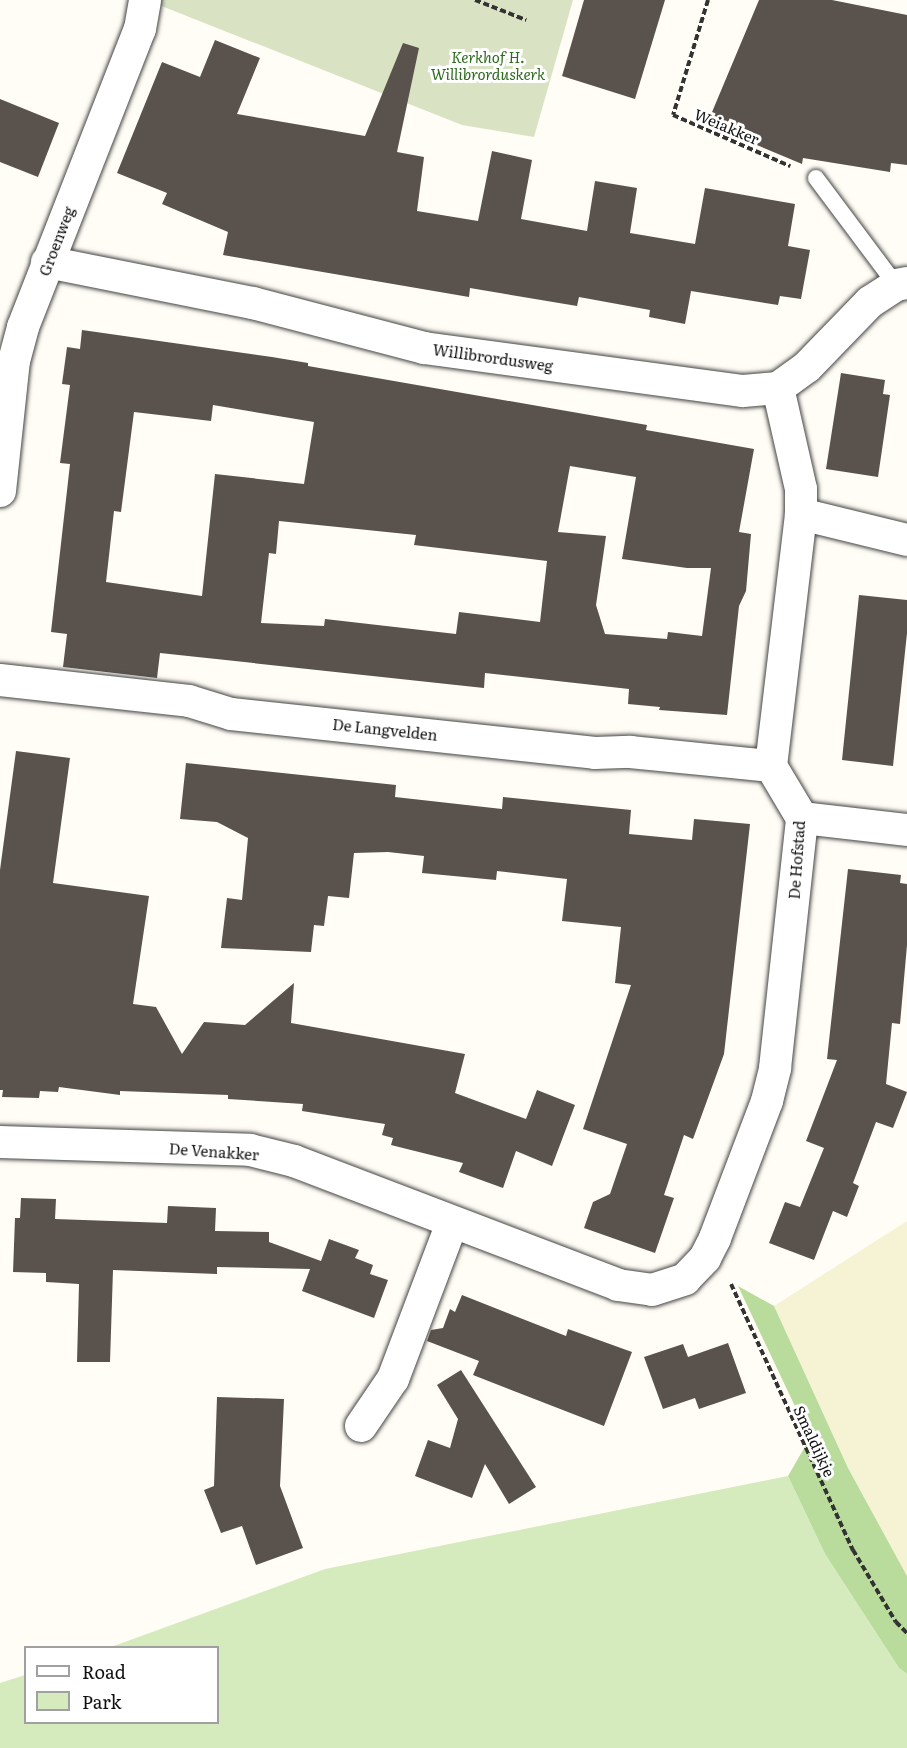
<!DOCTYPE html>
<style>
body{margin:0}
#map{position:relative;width:907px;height:1748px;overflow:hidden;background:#fffdf5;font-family:Literata,serif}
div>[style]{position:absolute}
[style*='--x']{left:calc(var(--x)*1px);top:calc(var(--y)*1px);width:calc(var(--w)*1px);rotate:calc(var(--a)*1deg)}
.farmland>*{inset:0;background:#f6f3d4}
.green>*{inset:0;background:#d5ebbd}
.forest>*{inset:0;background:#b9dc9c}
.cemetery>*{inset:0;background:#d9e3c4}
.building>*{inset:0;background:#5a524d}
.path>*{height:4px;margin-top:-2px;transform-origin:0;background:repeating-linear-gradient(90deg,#333 0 6px,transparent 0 9px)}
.roads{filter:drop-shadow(0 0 2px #444) drop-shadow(0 0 2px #444)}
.service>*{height:16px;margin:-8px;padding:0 8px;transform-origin:8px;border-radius:8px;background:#fff}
.minor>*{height:32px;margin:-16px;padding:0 16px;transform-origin:16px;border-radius:16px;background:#fff}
span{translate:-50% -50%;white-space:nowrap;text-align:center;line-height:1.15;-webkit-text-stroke:6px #fff;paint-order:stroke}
.park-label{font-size:15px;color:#2f6b1f;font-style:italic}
.street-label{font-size:15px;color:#111}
.legend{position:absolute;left:24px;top:1646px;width:195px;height:78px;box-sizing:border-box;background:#fff;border:2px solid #a0a0a0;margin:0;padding:8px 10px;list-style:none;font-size:18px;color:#111}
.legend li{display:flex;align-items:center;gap:12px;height:30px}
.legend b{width:30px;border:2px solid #a0a0a0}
</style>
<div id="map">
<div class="farmland">
<div style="clip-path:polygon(907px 1221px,907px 1576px,848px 1468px,774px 1306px)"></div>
</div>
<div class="green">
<div style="clip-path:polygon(788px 1476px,825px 1554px,899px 1668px,907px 1674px,907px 1748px,0 1748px,0 1683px,25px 1675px,26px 1722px,218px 1722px,218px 1648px,111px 1647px,325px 1569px)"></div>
</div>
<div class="forest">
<div style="clip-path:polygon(738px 1286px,774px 1306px,848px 1468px,907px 1576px,907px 1674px,899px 1668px,825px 1554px,788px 1476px,810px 1438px)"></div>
</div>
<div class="cemetery">
<div style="clip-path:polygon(160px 0,573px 0,534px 137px,462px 125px,159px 5px)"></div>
</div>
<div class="building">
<div style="clip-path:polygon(584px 0,665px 0,635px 99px,562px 76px)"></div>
<div style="clip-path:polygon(759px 0,832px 0,907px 15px,907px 165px,891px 163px,890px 172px,803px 158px,802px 164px,707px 124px)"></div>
<div style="clip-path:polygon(215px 40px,260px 58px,237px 114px,365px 136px,403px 43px,419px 48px,397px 152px,424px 157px,417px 211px,478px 221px,492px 151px,532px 160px,521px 219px,587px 231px,595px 181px,637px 188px,630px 233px,695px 244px,705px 188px,795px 204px,788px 246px,810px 250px,801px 299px,780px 296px,778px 305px,691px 291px,685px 324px,649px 317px,650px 310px,579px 297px,577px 306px,470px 288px,469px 297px,223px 255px,228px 232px,162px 204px,167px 193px,117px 173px,162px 62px,200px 77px)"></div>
<div style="clip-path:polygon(0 99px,59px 123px,38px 177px,0 162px)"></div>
<div style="clip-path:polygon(evenodd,82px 330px,272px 357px,308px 363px,308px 366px,647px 425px,646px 430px,754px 449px,739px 532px,751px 534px,746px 591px,739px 606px,727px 715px,659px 710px,660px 707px,628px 704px,629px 689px,485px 673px,484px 688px,160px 653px,157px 678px,63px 667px,67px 634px,51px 632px,70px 464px,60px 463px,70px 385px,62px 384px,67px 347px,80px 349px,82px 330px,213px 405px,314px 422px,304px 484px,215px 474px,202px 596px,106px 582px,114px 511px,121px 512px,134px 412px,211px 421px,213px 405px,82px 330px,570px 466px,636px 477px,622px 559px,687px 568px,711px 568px,702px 636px,668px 632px,667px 639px,605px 634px,596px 605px,606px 536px,558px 532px,570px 466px,82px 330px,279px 521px,416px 535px,414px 545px,547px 561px,540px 622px,459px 612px,456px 634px,325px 619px,324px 626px,261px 623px,269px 553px,276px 554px,279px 521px)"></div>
<div style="clip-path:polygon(841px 373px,885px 380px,883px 394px,890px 395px,878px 477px,826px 469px)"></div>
<div style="clip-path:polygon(859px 595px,907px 600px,907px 633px,893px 766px,842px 760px)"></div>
<div style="clip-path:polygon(16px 751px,70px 758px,53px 883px,149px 896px,133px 1004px,156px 1007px,182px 1054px,204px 1022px,245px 1025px,294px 983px,291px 1023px,465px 1054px,455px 1093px,526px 1119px,537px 1090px,575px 1105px,552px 1166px,516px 1151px,503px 1188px,459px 1172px,463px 1163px,391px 1145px,393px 1138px,382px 1135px,385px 1124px,302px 1111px,303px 1104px,228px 1099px,228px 1095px,120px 1091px,120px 1095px,59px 1087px,58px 1092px,40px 1091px,39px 1098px,2px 1097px,3px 1090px,0 1090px,0 870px)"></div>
<div style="clip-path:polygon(186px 763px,396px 785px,395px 797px,502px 809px,503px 797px,631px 810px,629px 834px,692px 840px,694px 819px,750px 824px,724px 1054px,693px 1139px,684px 1135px,664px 1195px,674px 1198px,655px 1253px,584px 1228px,593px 1202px,610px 1194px,627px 1144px,583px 1129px,631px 985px,615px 983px,621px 927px,562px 921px,567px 879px,497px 871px,496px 880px,422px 873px,424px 856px,388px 852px,354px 853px,349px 898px,328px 896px,324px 926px,314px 925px,311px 952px,221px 948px,227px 898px,242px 900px,248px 838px,217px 822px,180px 819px)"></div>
<div style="clip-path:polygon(848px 869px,901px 875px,900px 883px,907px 884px,907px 945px,900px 1024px,892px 1023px,886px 1084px,907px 1092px,893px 1128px,876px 1122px,853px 1183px,859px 1186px,847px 1217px,833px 1211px,814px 1260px,769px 1243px,785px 1202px,800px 1207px,824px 1148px,806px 1141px,837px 1060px,827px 1059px)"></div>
<div style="clip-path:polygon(21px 1198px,56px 1199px,55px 1219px,167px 1223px,168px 1206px,216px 1208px,215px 1231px,269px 1232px,269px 1242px,321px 1261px,329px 1239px,359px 1250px,355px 1258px,373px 1265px,370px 1274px,388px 1280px,374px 1318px,302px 1291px,310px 1269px,217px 1267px,217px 1274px,113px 1270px,110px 1362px,77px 1362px,79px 1284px,46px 1282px,46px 1273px,13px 1272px,15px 1218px,20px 1218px)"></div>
<div style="clip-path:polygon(462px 1295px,566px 1336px,568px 1329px,632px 1352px,604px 1426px,473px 1375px,479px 1361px,427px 1341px,431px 1330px,443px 1328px,450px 1309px,455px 1312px)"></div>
<div style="clip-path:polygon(728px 1343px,746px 1393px,699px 1409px,695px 1398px,663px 1409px,644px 1357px,683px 1344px,688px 1357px)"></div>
<div style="clip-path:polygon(461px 1370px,536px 1487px,509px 1504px,485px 1464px,472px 1498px,415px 1476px,428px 1440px,450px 1448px,458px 1419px,437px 1385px)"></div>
<div style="clip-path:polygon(217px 1397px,284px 1399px,280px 1486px,303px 1548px,256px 1565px,242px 1526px,221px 1533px,204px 1490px,214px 1486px)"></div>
</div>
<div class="path">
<div style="--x:475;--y:0;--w:55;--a:21.4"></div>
<div style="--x:708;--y:0;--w:120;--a:106.9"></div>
<div style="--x:673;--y:115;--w:128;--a:23.6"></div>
<div style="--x:731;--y:1284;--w:293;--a:65.4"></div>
<div style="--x:853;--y:1550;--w:84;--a:59.2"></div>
<div style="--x:896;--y:1622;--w:16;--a:45"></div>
</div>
<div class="roads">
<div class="service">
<div style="--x:816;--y:178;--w:134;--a:53.2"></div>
</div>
<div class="minor">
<div style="--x:47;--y:262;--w:210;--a:11.3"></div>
<div style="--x:253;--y:303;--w:177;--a:14.7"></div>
<div style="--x:424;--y:348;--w:322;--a:7.7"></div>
<div style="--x:743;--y:391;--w:35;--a:-5"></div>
<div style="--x:778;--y:388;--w:36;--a:-36"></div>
<div style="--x:807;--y:367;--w:91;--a:-45.9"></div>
<div style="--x:870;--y:302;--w:31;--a:-33"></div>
<div style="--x:896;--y:285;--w:11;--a:-10"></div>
<div style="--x:0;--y:491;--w:131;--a:-83.9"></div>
<div style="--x:14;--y:361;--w:35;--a:-75"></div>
<div style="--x:23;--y:327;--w:320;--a:-68.6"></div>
<div style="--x:140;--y:29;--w:29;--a:-80"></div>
<div style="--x:801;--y:514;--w:109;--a:13.8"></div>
<div style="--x:0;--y:680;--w:190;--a:6.3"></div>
<div style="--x:189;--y:701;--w:44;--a:17.2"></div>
<div style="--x:231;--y:714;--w:366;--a:6.1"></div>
<div style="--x:595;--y:753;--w:35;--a:-2"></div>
<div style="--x:630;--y:752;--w:142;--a:5.7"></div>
<div style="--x:802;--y:818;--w:106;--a:6.5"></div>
<div style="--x:0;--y:1142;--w:250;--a:1.8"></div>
<div style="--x:250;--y:1150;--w:45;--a:14"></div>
<div style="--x:294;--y:1161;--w:347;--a:20.9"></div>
<div style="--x:618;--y:1285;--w:34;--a:8"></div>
<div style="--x:652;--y:1290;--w:35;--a:-18"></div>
<div style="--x:685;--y:1279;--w:29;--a:-46"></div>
<div style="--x:705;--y:1258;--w:22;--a:-63"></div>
<div style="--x:715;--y:1238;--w:147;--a:-69.2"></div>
<div style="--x:767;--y:1101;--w:34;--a:-76"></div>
<div style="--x:775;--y:1068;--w:251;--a:-83.8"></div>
<div style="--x:802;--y:818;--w:61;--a:-120.8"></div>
<div style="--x:771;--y:766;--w:254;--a:-83.2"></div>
<div style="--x:801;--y:514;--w:25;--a:-90"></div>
<div style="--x:801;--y:489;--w:104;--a:-102.8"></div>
<div style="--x:361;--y:1426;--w:57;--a:-55.8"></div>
<div style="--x:393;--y:1379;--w:167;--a:-69.3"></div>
</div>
</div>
<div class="park-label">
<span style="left:488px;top:65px">Kerkhof H.<br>Willibrorduskerk</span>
</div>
<div class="street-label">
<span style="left:727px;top:126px;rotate:23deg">Weiakker</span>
<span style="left:56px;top:241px;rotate:-69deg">Groenweg</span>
<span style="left:493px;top:357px;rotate:8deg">Willibrordusweg</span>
<span style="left:385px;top:729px;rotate:6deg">De Langvelden</span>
<span style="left:796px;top:860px;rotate:-86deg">De Hofstad</span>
<span style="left:214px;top:1151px;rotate:4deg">De Venakker</span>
<span style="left:815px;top:1441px;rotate:65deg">Smaldijkje</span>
</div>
<ul class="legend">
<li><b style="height:8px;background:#fff"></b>Road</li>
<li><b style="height:16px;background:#d5ebbd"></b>Park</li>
</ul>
</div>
